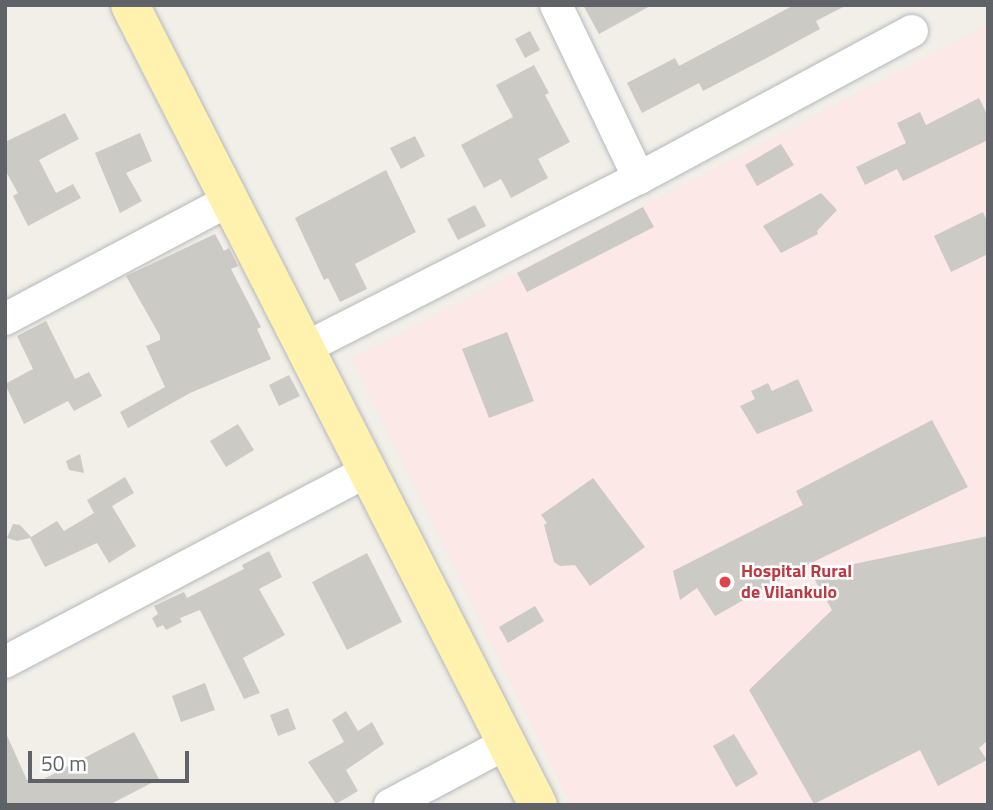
<!DOCTYPE html>
<style>
body{margin:0}
#map{position:relative;width:993px;height:810px;overflow:hidden;background:#f1efe8;font-family:"Titillium Web",sans-serif}
div>[style]{position:absolute}
[style*='--x']{left:calc(var(--x)*1px);top:calc(var(--y)*1px);width:calc(var(--w)*1px);rotate:calc(var(--a)*1deg)}
.medical>*{inset:0;background:#fce8e6}
.building>*{inset:0;background:#cccac5}
.roads{filter:drop-shadow(0 0 2px #b5b8bc) drop-shadow(0 0 2px #b5b8bc)}
.minor>*{height:32px;margin:-16px;padding:0 16px;transform-origin:16px;border-radius:16px;background:#fff}
.major>*{height:38px;margin:-19px;padding:0 19px;transform-origin:19px;border-radius:19px;background:#fff2af}
.dots>*{width:19px;height:19px;translate:-50% -50%;box-sizing:border-box;border:4px solid #fff;border-radius:50%}
span{translate:-50% -50%;white-space:nowrap;text-align:center;line-height:1.15;-webkit-text-stroke:5px #fff;paint-order:stroke}
.health-label{font-size:18px;color:#be3a42;font-weight:700}
.left{translate:0 -50%;text-align:left}
.frame{position:absolute;inset:0;border:7px solid #5f6368;pointer-events:none}
.scale{position:absolute;left:28px;top:751px;width:161px;height:32px;box-sizing:border-box;border:4px solid #5f6368;border-top:0;padding-left:9px;font-size:21px;line-height:24px;white-space:nowrap;color:#5f6368;-webkit-text-stroke:5px #fff;paint-order:stroke}
</style>
<div id="map">
<div class="medical">
<div style="clip-path:polygon(988px 25px,988px 805px,571px 805px,352px 359px)"></div>
</div>
<div class="building">
<div style="clip-path:polygon(583px 5px,652px 5px,599px 34px)"></div>
<div style="clip-path:polygon(794px 5px,847px 5px,816px 21px,820px 29px,759px 62px,703px 91px,699px 83px,642px 113px,627px 83px,675px 58px,679px 66px)"></div>
<div style="clip-path:polygon(530px 31px,540px 50px,525px 58px,515px 39px)"></div>
<div style="clip-path:polygon(534px 65px,549px 93px,545px 95px,570px 142px,538px 159px,548px 178px,511px 198px,501px 179px,484px 188px,461px 145px,513px 117px,496px 85px)"></div>
<div style="clip-path:polygon(979px 98px,988px 116px,988px 140px,903px 181px,897px 169px,865px 185px,856px 167px,906px 143px,897px 123px,920px 112px,926px 125px)"></div>
<div style="clip-path:polygon(65px 113px,79px 139px,39px 160px,56px 193px,73px 184px,81px 198px,28px 226px,13px 196px,18px 193px,5px 170px,5px 142px)"></div>
<div style="clip-path:polygon(140px 133px,152px 161px,126px 173px,142px 201px,120px 213px,95px 153px)"></div>
<div style="clip-path:polygon(415px 136px,425px 156px,401px 169px,390px 148px)"></div>
<div style="clip-path:polygon(781px 144px,794px 165px,757px 186px,745px 165px)"></div>
<div style="clip-path:polygon(386px 170px,416px 232px,355px 264px,367px 289px,340px 302px,328px 278px,324px 280px,295px 218px)"></div>
<div style="clip-path:polygon(821px 193px,837px 210px,817px 231px,818px 234px,781px 253px,763px 226px)"></div>
<div style="clip-path:polygon(475px 205px,486px 226px,458px 240px,447px 219px)"></div>
<div style="clip-path:polygon(643px 207px,654px 227px,527px 292px,517px 273px)"></div>
<div style="clip-path:polygon(983px 212px,988px 223px,988px 254px,951px 272px,934px 236px)"></div>
<div style="clip-path:polygon(215px 234px,224px 251px,229px 248px,238px 266px,231px 269px,261px 327px,257px 329px,271px 359px,190px 393px,128px 428px,120px 412px,165px 387px,146px 346px,160px 340px,160px 336px,126px 276px)"></div>
<div style="clip-path:polygon(46px 321px,75px 379px,89px 372px,102px 396px,74px 411px,68px 401px,24px 424px,5px 384px,33px 369px,17px 336px)"></div>
<div style="clip-path:polygon(507px 332px,534px 401px,489px 418px,462px 349px)"></div>
<div style="clip-path:polygon(289px 375px,300px 396px,279px 406px,269px 385px)"></div>
<div style="clip-path:polygon(798px 379px,813px 411px,757px 434px,740px 406px,755px 399px,751px 391px,768px 383px,772px 391px)"></div>
<div style="clip-path:polygon(932px 420px,968px 487px,807px 565px,715px 616px,697px 588px,680px 600px,673px 571px,803px 505px,796px 491px)"></div>
<div style="clip-path:polygon(238px 424px,254px 450px,226px 467px,210px 441px)"></div>
<div style="clip-path:polygon(80px 454px,84px 473px,69px 470px,66px 461px)"></div>
<div style="clip-path:polygon(125px 477px,134px 493px,112px 506px,136px 546px,109px 563px,97px 543px,45px 567px,30px 538px,17px 541px,7px 538px,13px 524px,20px 525px,31px 537px,57px 521px,64px 531px,94px 513px,87px 500px)"></div>
<div style="clip-path:polygon(593px 478px,645px 547px,590px 586px,575px 565px,560px 566px,554px 562px,544px 525px,547px 523px,541px 515px)"></div>
<div style="clip-path:polygon(988px 536px,988px 740px,979px 748px,987px 760px,938px 786px,920px 750px,814px 804px,749px 690px,832px 610px,811px 573px)"></div>
<div style="clip-path:polygon(269px 551px,282px 577px,259px 589px,285px 635px,243px 658px,260px 693px,244px 699px,200px 610px,180px 618px,182px 622px,166px 630px,163px 625px,157px 628px,152px 618px,158px 614px,154px 606px,184px 592px,187px 598px,244px 569px,242px 565px)"></div>
<div style="clip-path:polygon(367px 553px,402px 622px,347px 650px,312px 582px)"></div>
<div style="clip-path:polygon(535px 606px,544px 621px,508px 643px,499px 627px)"></div>
<div style="clip-path:polygon(205px 683px,215px 710px,181px 722px,172px 696px)"></div>
<div style="clip-path:polygon(288px 708px,296px 729px,278px 736px,270px 715px)"></div>
<div style="clip-path:polygon(346px 711px,358px 731px,372px 722px,384px 744px,346px 770px,358px 791px,336px 804px,308px 762px,344px 742px,332px 720px)"></div>
<div style="clip-path:polygon(5px 731px,27px 780px,33px 778px,36px 783px,134px 732px,159px 779px,109px 805px,5px 805px)"></div>
<div style="clip-path:polygon(734px 734px,758px 774px,736px 787px,713px 746px)"></div>
</div>
<div class="roads">
<div class="minor">
<div style="--x:556;--y:5;--w:192;--a:64.4"></div>
<div style="--x:5;--y:319;--w:255;--a:-27.9"></div>
<div style="--x:305;--y:348;--w:375;--a:-27"></div>
<div style="--x:639;--y:178;--w:310;--a:-28.3"></div>
<div style="--x:5;--y:662;--w:410;--a:-27.8"></div>
<div style="--x:390;--y:805;--w:132;--a:-27.9"></div>
</div>
<div class="major">
<div style="--x:130;--y:5;--w:898;--a:62.98"></div>
</div>
</div>
<div class="dots">
<div style="left:725px;top:582px;background:#e0444e"></div>
</div>
<div class="health-label">
<span class="left" style="left:741px;top:582px">Hospital Rural<br>de Vilankulo</span>
</div>
<div class="frame"></div>
<div class="scale">50 m</div>
</div>
